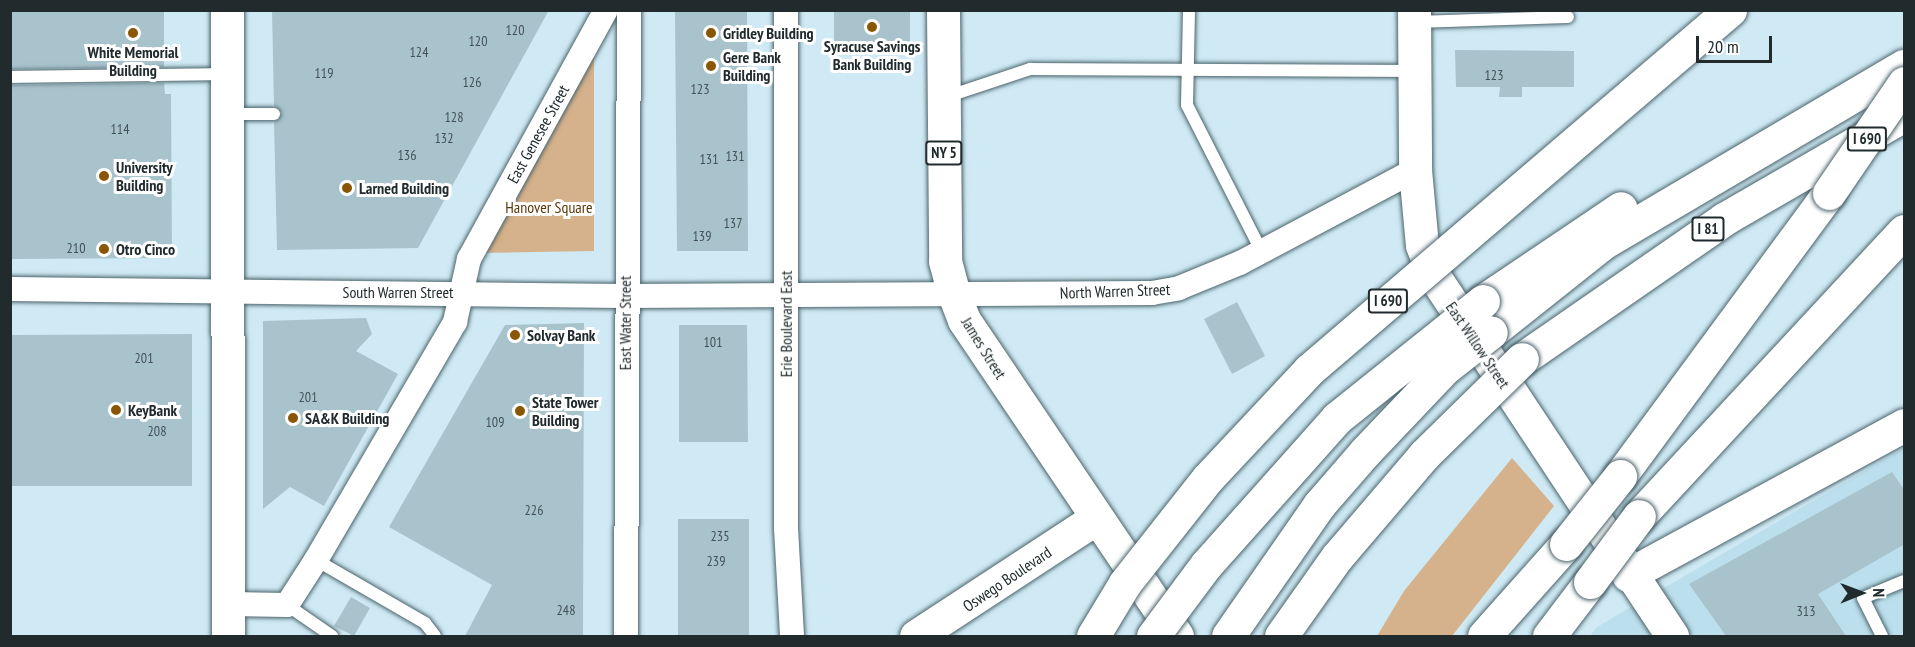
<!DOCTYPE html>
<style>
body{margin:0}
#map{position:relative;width:1915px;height:647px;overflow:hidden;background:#cfeaf4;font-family:"PT Sans Narrow",sans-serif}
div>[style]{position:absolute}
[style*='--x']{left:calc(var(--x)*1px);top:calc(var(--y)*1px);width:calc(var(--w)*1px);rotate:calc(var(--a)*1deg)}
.built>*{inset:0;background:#bbdfec}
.green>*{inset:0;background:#d5b28b}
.building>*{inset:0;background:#a9c3cd}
.roads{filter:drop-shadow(0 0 2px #4b636b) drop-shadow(0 0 2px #4b636b)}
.lane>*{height:12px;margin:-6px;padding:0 6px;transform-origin:6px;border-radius:6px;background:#fff}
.street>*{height:24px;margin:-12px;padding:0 12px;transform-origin:12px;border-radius:12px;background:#fff}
.secondary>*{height:33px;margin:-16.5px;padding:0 16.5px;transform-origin:16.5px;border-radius:16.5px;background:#fff}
.primary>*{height:33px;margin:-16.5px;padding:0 16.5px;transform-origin:16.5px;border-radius:16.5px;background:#fff}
.highway>*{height:33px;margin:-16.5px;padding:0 16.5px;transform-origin:16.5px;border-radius:16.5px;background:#fff}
.bridges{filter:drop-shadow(0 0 2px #4b636b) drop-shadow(0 0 2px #4b636b)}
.highway-bridge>*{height:33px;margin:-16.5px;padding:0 16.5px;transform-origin:16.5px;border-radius:16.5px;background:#fff}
.dots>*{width:16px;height:16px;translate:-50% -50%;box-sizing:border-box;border:3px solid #fff;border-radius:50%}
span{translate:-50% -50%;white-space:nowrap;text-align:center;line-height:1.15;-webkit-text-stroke:6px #fff;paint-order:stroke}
.number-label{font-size:14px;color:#435156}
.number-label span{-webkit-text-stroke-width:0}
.shield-label span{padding:2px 4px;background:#fff;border:2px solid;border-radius:4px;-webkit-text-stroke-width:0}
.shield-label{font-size:15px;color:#212b2e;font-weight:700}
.poi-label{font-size:16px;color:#212b2e;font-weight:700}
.left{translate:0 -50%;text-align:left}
.street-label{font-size:16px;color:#212b2e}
.park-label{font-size:16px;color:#5b390a}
.frame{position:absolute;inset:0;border:12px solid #212b2e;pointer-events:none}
.north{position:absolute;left:1831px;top:563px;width:60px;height:60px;-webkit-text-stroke:4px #fff;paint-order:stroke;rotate:89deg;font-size:16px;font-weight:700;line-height:24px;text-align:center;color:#212b2e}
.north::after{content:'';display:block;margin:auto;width:21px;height:27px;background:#212b2e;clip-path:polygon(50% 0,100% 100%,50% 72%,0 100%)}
.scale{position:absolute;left:1696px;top:36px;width:76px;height:27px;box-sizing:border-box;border:3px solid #212b2e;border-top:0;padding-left:8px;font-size:18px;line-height:21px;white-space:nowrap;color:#212b2e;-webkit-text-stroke:4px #fff;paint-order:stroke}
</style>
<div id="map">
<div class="built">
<div style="clip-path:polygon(1904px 448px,1904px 636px,1590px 636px,1597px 627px)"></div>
</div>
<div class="green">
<div style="clip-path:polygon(594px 32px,594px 251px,472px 253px)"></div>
<div style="clip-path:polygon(1512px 458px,1554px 506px,1452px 636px,1377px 636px,1404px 591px)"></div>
</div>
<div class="building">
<div style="clip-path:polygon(10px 10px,164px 10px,164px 67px,10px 69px)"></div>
<div style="clip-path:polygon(272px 10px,549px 10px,418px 248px,277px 250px,274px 122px,282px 113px,274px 106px)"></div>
<div style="clip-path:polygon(675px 10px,747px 10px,748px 251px,677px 251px)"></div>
<div style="clip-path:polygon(834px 10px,910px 10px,910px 44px,834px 44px)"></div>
<div style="clip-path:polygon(1455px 50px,1574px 51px,1574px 87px,1522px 87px,1522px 97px,1499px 97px,1500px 87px,1456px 87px)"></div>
<div style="clip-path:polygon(164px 83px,165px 94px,171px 94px,172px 258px,10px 259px,10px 85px)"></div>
<div style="clip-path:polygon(1237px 302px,1265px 356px,1232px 374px,1204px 319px)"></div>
<div style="clip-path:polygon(366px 318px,372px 334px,356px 351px,398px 374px,324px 506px,290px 487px,263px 509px,263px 321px)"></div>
<div style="clip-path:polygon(584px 323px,583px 636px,465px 636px,492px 585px,389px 527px,505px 325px)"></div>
<div style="clip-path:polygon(679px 325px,747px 325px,748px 442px,679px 442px)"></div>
<div style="clip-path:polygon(192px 334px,192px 486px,10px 486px,10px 335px)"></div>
<div style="clip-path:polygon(1892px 472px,1905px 491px,1905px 544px,1818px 594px,1846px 636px,1726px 636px,1689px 584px)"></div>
<div style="clip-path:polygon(678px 519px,749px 519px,749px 636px,678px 636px)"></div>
<div style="clip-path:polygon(351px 597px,370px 608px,354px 636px,334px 626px)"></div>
</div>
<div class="roads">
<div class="lane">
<div style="--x:1189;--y:10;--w:95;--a:91.2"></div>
<div style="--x:1187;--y:105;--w:165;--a:63"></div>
<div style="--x:1415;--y:22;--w:153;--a:-1.9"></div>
<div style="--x:10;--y:77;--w:215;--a:-0.8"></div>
<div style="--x:946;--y:97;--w:89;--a:-18.4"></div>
<div style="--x:1030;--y:69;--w:383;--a:0.3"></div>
<div style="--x:229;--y:114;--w:45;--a:0"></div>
<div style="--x:316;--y:560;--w:126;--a:30"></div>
<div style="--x:425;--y:623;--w:16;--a:52"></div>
<div style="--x:287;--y:605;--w:55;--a:34.6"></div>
<div style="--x:1882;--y:636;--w:42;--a:-116.6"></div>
<div style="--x:1863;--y:598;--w:44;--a:-22.5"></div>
</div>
<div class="street">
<div style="--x:786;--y:10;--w:518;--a:90"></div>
<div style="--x:786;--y:528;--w:108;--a:86.8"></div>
<div style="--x:10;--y:289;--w:615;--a:0.65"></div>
<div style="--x:625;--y:296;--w:527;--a:-0.33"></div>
<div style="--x:1152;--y:293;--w:27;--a:-10"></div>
<div style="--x:1179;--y:288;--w:66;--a:-22.3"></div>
<div style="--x:1240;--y:263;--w:198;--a:-28"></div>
<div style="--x:229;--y:604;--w:58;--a:1"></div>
<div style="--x:287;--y:605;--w:54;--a:-57.2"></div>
<div style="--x:316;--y:560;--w:276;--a:-59.7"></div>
<div style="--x:455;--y:322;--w:65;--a:-77.5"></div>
<div style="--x:469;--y:259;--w:284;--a:-61.2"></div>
<div style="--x:626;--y:636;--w:626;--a:-89.73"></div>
</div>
<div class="secondary">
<div style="--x:227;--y:10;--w:626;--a:89.91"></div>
<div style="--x:1414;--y:10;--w:160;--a:89.6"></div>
<div style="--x:1415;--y:170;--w:75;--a:84.7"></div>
<div style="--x:1422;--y:245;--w:30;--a:70"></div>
<div style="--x:1432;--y:273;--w:435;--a:56.5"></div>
<div style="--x:1628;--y:575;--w:314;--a:-28.5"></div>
</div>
<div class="primary">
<div style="--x:943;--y:10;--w:251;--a:89.5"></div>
<div style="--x:945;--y:261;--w:34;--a:75"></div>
<div style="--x:954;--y:294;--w:28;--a:69"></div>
<div style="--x:964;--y:320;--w:381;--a:56"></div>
<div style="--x:916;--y:636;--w:215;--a:-33.2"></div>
</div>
<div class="highway">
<div style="--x:1483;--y:301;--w:166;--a:-34"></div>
<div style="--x:1491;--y:332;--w:143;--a:-38.5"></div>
<div style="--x:1603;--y:243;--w:349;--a:-30.5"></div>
<div style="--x:1522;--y:359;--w:246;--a:-34.7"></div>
<div style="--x:1724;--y:219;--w:208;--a:-30"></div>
<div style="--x:1620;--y:476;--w:352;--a:-53.6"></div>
<div style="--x:1639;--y:516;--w:389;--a:-47.1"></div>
<div style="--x:1484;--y:636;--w:123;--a:-48.3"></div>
<div style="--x:1549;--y:636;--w:68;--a:-52.8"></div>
</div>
</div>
<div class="bridges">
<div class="highway-bridge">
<div style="--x:1829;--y:193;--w:133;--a:-55.7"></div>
<div style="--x:1566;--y:544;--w:87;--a:-51.5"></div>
<div style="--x:1590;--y:582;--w:82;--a:-53.4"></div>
<div style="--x:1093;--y:636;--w:62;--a:-58.9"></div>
<div style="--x:1125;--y:583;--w:134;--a:-51.7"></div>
<div style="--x:1208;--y:478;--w:148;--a:-46.9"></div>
<div style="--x:1309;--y:370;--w:554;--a:-40.53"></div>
<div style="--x:1153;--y:636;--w:89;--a:-53.3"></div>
<div style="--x:1206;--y:565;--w:197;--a:-48.3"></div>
<div style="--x:1337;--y:418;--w:187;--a:-38.7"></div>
<div style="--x:1228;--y:636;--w:160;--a:-55.2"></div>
<div style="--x:1319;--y:505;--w:70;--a:-49"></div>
<div style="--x:1365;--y:452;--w:116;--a:-46.4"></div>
<div style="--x:1445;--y:368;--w:58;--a:-38"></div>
<div style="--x:1281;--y:636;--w:97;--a:-54.7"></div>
<div style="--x:1337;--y:557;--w:134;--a:-49.5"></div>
<div style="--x:1424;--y:455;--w:137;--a:-44.4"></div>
</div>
</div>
<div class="dots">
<div style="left:872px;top:27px;background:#8a5603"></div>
<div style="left:133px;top:33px;background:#8a5603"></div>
<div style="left:711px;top:33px;background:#8a5603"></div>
<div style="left:711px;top:66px;background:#8a5603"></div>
<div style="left:104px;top:176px;background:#8a5603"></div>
<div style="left:347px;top:188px;background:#8a5603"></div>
<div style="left:104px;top:249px;background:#8a5603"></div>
<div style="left:515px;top:335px;background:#8a5603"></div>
<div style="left:116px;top:410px;background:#8a5603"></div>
<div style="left:520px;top:411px;background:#8a5603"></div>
<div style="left:293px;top:418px;background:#8a5603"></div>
</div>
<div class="number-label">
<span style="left:515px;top:30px">120</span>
<span style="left:478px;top:41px">120</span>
<span style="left:419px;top:52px">124</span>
<span style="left:324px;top:73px">119</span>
<span style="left:1494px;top:75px">123</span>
<span style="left:472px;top:82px">126</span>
<span style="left:700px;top:89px">123</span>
<span style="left:454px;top:117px">128</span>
<span style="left:120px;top:129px">114</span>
<span style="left:444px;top:138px">132</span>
<span style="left:407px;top:155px">136</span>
<span style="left:735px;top:156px">131</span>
<span style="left:709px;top:159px">131</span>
<span style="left:733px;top:223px">137</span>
<span style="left:702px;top:236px">139</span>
<span style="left:76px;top:248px">210</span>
<span style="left:713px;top:342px">101</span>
<span style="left:144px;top:358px">201</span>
<span style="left:308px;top:397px">201</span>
<span style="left:495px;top:422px">109</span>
<span style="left:157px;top:431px">208</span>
<span style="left:534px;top:510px">226</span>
<span style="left:720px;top:536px">235</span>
<span style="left:716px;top:561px">239</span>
<span style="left:566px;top:610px">248</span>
<span style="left:1806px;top:611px">313</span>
</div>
<div class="shield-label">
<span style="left:1867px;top:139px">I 690</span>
<span style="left:944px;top:153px">NY 5</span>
<span style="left:1708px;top:229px">I 81</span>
<span style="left:1388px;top:301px">I 690</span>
</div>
<div class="poi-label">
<span class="left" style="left:723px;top:33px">Gridley Building</span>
<span style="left:872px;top:55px">Syracuse Savings<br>Bank Building</span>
<span style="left:133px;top:61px">White Memorial<br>Building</span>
<span class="left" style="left:723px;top:66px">Gere Bank<br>Building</span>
<span class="left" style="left:116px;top:176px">University<br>Building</span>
<span class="left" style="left:359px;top:188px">Larned Building</span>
<span class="left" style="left:116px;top:249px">Otro Cinco</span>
<span class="left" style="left:527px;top:335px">Solvay Bank</span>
<span class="left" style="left:532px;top:411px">State Tower<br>Building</span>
<span class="left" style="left:128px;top:410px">KeyBank</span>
<span class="left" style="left:305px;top:418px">SA&amp;K Building</span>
</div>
<div class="street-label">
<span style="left:538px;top:134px;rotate:-61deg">East Genesee Street</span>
<span style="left:1115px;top:291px;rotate:-2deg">North Warren Street</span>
<span style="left:398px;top:292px">South Warren Street</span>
<span style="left:625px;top:323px;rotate:-90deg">East Water Street</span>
<span style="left:786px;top:324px;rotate:-90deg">Erie Boulevard East</span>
<span style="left:1478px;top:345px;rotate:56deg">East Willow Street</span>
<span style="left:984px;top:348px;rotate:58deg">James Street</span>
<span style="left:1007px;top:579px;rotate:-34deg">Oswego Boulevard</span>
</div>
<div class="park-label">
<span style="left:549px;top:207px">Hanover Square</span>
</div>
<div class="frame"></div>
<div class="north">N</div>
<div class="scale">20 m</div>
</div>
